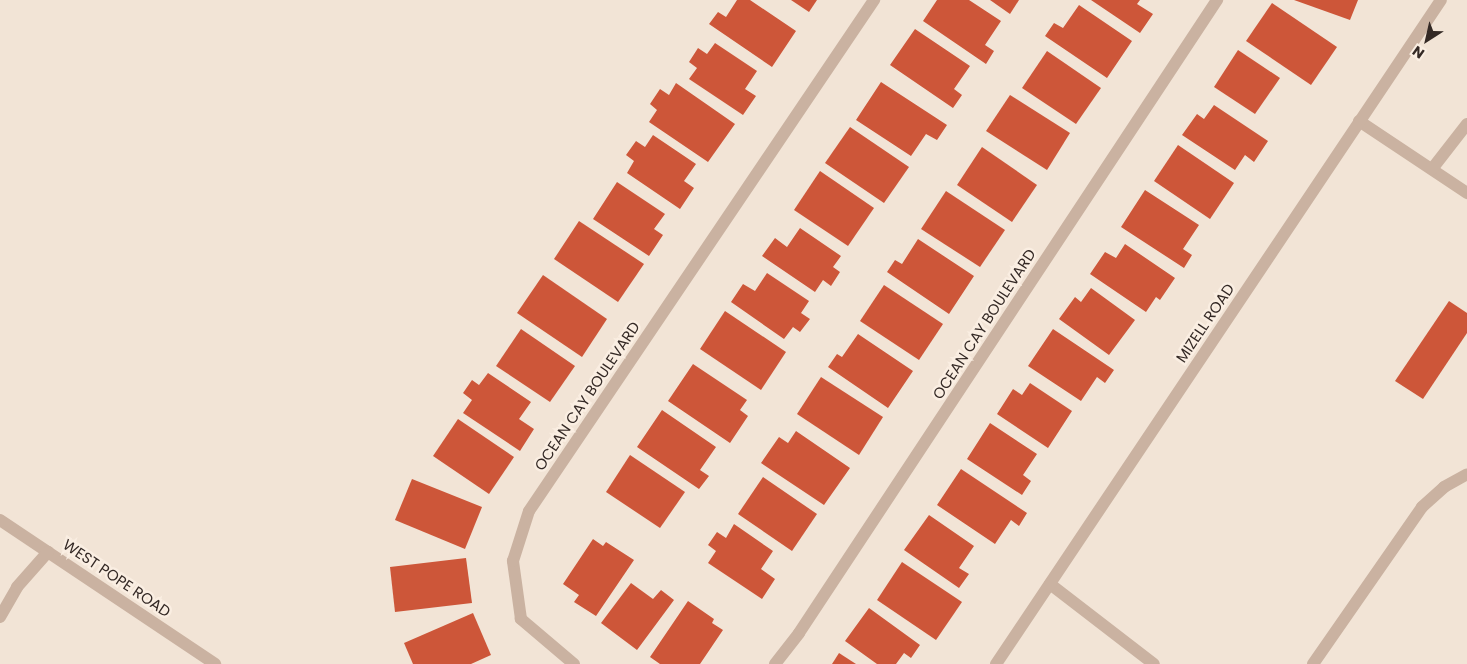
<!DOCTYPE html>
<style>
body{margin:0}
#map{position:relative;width:1467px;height:664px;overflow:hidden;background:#f2e4d6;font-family:Poppins,sans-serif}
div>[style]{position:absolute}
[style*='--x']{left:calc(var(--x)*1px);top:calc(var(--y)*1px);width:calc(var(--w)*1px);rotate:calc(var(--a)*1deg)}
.building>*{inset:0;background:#cd5639}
.minor>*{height:12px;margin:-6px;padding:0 6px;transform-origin:6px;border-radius:6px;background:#cab2a1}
span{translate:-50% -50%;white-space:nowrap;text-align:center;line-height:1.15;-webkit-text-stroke:5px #faeee2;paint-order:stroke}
.street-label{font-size:15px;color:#342925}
.north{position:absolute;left:1402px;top:15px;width:50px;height:50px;-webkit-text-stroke:4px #faeee2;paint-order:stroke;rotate:215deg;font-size:14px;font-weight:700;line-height:20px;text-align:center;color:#342925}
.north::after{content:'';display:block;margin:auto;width:18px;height:22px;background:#342925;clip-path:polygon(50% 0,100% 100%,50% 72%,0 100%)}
</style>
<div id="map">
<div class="building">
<div style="clip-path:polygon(737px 0,750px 0,796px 31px,772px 67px,709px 24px,718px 12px,726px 17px)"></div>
<div style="clip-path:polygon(791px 0,817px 0,809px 12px)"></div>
<div style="clip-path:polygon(937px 0,969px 0,1001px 21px,985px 45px,994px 51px,986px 64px,923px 21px)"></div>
<div style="clip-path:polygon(990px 0,1019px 0,1010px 14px)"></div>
<div style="clip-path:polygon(1091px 0,1140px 0,1137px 4px,1153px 14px,1140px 33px)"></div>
<div style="clip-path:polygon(1294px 0,1358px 0,1350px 20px)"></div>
<div style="clip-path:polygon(1272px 3px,1337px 47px,1311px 85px,1246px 41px)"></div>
<div style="clip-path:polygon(1079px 5px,1132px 41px,1107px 78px,1045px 36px,1054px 23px,1063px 28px)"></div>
<div style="clip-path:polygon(915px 29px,970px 66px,954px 89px,962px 95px,953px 108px,890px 65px)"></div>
<div style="clip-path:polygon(715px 43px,757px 71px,745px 89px,756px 96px,743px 115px,689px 79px,697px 68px,689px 62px,698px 48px,707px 54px)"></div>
<div style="clip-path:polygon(1238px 50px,1280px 78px,1255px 114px,1214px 87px)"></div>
<div style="clip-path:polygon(1047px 51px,1101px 88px,1076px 124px,1022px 88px)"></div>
<div style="clip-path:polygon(881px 82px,947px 125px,937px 140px,926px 134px,911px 156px,856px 120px)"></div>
<div style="clip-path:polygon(676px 83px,735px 124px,708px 162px,649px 122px,657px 110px,650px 104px,660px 89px,669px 95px)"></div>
<div style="clip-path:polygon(1010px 95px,1070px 133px,1047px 170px,986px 131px)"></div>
<div style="clip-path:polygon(1214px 105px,1268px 141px,1254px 162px,1245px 155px,1235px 170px,1182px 135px,1197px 114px,1204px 119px)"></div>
<div style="clip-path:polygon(850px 127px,909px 167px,884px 203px,825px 163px)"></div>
<div style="clip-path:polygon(653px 135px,696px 164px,684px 181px,694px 188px,680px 209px,627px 173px,634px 161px,626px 155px,636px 141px,645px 147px)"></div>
<div style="clip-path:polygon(1178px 145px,1234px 183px,1210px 219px,1154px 181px)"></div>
<div style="clip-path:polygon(982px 147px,1037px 185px,1012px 222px,957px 185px)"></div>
<div style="clip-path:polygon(820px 171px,874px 208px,848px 246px,794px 210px)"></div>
<div style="clip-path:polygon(617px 182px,665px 214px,654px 229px,663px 235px,649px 256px,593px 219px)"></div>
<div style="clip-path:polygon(1145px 190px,1199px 225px,1183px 249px,1192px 255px,1184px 268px,1121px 227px)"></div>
<div style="clip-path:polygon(946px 191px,1005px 230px,980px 267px,921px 229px)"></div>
<div style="clip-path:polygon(579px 221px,644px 264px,618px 302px,554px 259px)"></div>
<div style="clip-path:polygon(800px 228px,841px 256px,833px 267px,840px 272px,831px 286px,823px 280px,815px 292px,762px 256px,775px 238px,787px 247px)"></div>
<div style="clip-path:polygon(918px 239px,974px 276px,949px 314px,887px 272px,895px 260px,902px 264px)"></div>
<div style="clip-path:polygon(1125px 244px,1175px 278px,1160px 300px,1156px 297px,1146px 312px,1090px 274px,1105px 252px,1116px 258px)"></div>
<div style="clip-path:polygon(767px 273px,809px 301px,801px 313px,810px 319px,800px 332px,793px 327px,784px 339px,731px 302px,743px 284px,755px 291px)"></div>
<div style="clip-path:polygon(543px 275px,607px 319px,582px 357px,517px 313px)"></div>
<div style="clip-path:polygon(884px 285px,943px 324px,919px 360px,860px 321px)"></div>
<div style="clip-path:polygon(1091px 288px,1135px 320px,1109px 355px,1059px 319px,1075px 297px,1081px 302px)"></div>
<div style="clip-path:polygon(1449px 301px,1467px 313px,1467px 333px,1423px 399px,1395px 381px)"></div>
<div style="clip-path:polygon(725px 311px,786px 352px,761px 390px,700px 349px)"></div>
<div style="clip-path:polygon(521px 329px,575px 366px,550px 402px,496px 366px)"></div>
<div style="clip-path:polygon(1053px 329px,1114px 370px,1105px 383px,1097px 377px,1081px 401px,1028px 366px)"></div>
<div style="clip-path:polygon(858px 334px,913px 371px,888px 408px,828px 367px,837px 354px,842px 357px)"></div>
<div style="clip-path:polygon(693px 364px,747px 400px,740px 410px,748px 416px,730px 443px,668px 401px)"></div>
<div style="clip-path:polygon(488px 373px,531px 402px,519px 419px,534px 429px,520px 451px,463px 413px,472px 400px,463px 393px,472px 380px,479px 385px)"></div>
<div style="clip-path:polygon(821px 377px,883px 417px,859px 455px,797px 414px)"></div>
<div style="clip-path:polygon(1030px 383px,1072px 411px,1048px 448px,997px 414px,1013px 389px,1022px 395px)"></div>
<div style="clip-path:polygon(662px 410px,716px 447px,700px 470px,709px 476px,699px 489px,637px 447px)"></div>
<div style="clip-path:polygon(458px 419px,514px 457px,489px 494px,433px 456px)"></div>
<div style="clip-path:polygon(990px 423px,1037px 454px,1023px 475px,1031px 481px,1022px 495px,967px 459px)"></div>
<div style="clip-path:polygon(796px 431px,850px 468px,824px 505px,761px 463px,779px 437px,788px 443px)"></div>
<div style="clip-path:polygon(630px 455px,685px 492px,660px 528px,606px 492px)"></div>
<div style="clip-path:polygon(961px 469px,1027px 513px,1019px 526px,1011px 520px,995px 544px,937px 505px)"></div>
<div style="clip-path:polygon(763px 477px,817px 514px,792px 551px,738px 514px)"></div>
<div style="clip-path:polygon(412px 479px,482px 507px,465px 549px,395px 520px)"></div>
<div style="clip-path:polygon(929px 515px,974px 546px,959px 568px,969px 574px,959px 588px,904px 550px)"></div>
<div style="clip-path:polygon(734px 524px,773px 551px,761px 569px,775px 579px,762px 599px,708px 563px,716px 551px,708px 545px,717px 532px,726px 538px)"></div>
<div style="clip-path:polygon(593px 539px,603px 546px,606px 542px,634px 560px,596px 616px,574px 602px,579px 595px,563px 584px)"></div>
<div style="clip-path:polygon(466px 558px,472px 603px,395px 612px,390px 567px)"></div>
<div style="clip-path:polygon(902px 562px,962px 602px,936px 640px,877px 600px)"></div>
<div style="clip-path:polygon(631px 583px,653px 599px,661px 590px,674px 600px,637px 650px,601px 623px)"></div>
<div style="clip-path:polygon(688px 601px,714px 619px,712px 623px,723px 630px,700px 664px,660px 664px,650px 657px)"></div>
<div style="clip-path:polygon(869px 608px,920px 645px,911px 658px,904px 653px,896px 664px,877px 664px,845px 641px)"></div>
<div style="clip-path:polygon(473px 613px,491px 655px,471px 664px,413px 664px,404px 643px)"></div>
<div style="clip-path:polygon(839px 653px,856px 664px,832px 664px)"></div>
</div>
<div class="minor">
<div style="--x:1359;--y:121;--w:130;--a:33.7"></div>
<div style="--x:1432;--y:169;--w:57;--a:-52.1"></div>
<div style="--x:0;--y:520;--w:259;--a:33.8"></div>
<div style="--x:1050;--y:584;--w:131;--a:37.6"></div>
<div style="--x:0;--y:617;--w:34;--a:-60"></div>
<div style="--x:17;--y:587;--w:47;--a:-48.5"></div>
<div style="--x:574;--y:664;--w:70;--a:-139.7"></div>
<div style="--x:521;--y:619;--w:59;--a:-97.9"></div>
<div style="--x:513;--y:561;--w:52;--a:-72.3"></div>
<div style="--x:529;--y:511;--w:617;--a:-55.97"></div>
<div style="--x:775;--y:664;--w:39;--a:-52"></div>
<div style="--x:799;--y:633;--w:759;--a:-56.56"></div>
<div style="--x:996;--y:664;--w:799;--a:-56.17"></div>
<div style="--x:1313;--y:664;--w:191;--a:-55.2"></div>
<div style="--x:1422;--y:507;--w:30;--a:-42"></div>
<div style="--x:1444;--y:487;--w:26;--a:-29"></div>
</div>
<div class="street-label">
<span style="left:1205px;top:323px;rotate:-56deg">MIZELL ROAD</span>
<span style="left:984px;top:324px;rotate:-57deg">OCEAN CAY BOULEVARD</span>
<span style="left:587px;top:396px;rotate:-56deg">OCEAN CAY BOULEVARD</span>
<span style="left:117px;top:578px;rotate:34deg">WEST POPE ROAD</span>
</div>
<div class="north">N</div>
</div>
